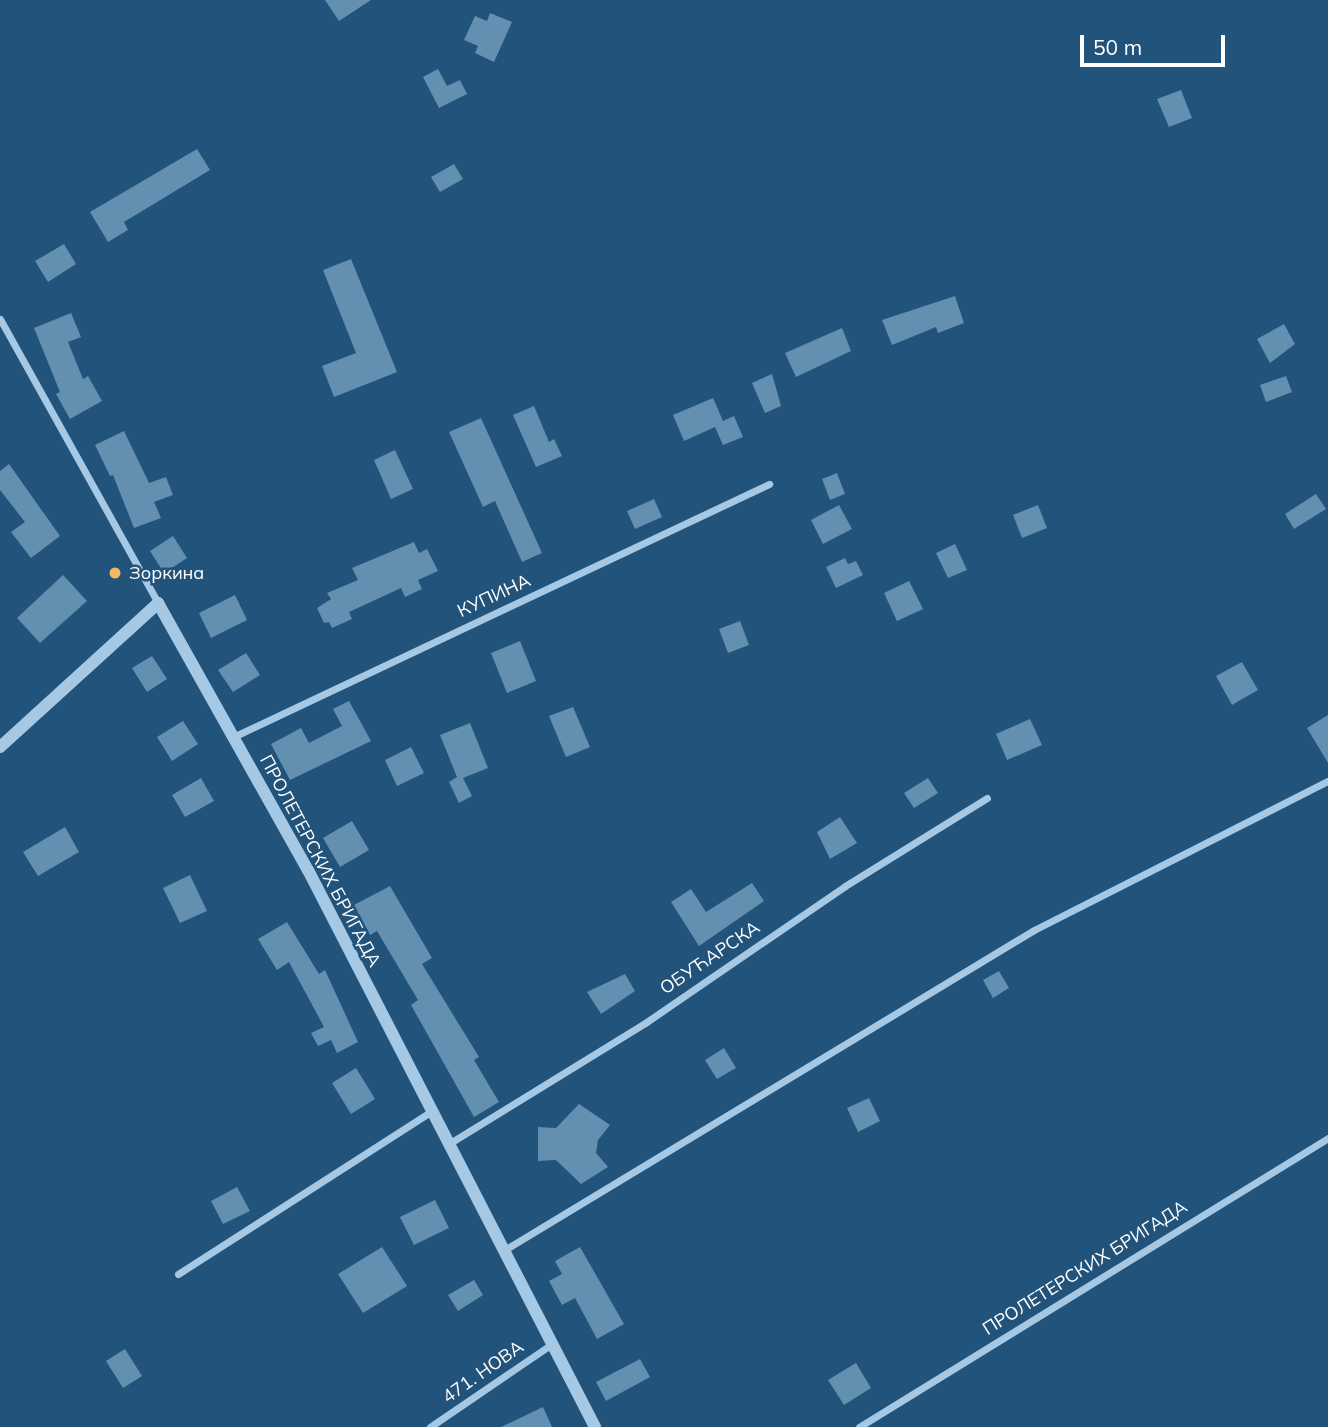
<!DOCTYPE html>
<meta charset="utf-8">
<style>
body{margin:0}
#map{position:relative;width:1328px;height:1427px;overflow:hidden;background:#22537b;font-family:Mulish,sans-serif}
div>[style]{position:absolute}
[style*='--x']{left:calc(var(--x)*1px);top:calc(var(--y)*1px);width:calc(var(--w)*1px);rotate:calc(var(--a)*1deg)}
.building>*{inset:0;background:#638fb1}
.minor>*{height:7px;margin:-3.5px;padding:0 3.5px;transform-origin:3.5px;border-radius:3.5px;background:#a5c9e5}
.tertiary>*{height:12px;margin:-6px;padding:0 6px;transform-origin:6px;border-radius:6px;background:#a5c9e5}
.dots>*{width:19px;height:19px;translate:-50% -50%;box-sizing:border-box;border:4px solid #22537b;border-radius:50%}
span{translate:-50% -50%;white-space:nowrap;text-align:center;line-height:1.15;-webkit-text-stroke:5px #22537b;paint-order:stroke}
.poi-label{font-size:18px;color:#fff}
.left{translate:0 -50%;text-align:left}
.street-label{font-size:18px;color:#fff}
.scale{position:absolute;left:1080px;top:35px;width:145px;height:32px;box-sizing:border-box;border:4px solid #fff;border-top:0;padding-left:9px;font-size:21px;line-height:24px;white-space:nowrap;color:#fff;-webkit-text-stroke:5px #22537b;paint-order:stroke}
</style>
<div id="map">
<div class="building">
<div style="clip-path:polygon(325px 0,371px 0,339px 21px)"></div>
<div style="clip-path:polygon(490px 13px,512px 22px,494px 62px,475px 53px,478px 46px,464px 40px,475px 16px,487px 21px)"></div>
<div style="clip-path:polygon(438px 69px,447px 86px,460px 80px,467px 94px,439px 108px,423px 77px)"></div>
<div style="clip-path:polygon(1181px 90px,1192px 118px,1169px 127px,1157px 99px)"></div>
<div style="clip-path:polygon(197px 149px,210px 170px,124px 222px,128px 230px,108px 242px,90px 212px)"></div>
<div style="clip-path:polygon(454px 164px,463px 179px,440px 192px,431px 177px)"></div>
<div style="clip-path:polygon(64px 244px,76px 264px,48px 282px,35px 261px)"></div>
<div style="clip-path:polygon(351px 259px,397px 372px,334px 397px,322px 366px,356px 353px,323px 270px)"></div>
<div style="clip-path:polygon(955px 296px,964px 323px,938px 333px,936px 327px,892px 345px,882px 320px)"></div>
<div style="clip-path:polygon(71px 313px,81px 337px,68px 342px,83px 379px,88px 376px,102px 401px,70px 419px,56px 394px,60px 392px,34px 328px)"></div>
<div style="clip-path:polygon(1284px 324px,1295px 344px,1270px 363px,1257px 339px)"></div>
<div style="clip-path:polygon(842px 328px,851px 351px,796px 377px,785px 353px)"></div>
<div style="clip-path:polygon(772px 374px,781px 406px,765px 413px,752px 383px)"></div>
<div style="clip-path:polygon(1286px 376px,1292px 392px,1266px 402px,1260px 385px)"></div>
<div style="clip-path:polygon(713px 398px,723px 421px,734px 416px,743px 437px,723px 445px,715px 427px,684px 441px,673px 415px)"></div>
<div style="clip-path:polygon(534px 406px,549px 442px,554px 439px,562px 456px,536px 467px,513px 415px)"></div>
<div style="clip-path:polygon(481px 418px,542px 553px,522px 562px,495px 501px,483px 507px,449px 432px)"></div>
<div style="clip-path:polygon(124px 431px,149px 483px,166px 477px,173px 495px,154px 502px,161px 518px,134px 528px,113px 475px,110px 476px,95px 445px)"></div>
<div style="clip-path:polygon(395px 450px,413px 489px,391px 499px,374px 460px)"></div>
<div style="clip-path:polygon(9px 464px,60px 536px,31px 558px,11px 532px,25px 522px,0 490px,0 471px)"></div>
<div style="clip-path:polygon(837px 473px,845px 494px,830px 500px,822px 479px)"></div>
<div style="clip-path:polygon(1316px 494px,1326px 509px,1294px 529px,1285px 514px)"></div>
<div style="clip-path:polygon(654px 499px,662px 517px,635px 529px,627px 511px)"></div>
<div style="clip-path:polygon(839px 505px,852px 529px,823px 544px,811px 520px)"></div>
<div style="clip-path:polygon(1038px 505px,1047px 528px,1022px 538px,1013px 515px)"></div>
<div style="clip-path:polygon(173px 536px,187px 558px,164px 573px,150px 551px)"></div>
<div style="clip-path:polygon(414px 542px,419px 553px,427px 549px,438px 571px,418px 580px,422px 589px,405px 597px,401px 588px,349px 612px,352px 619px,332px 628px,329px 622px,324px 623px,317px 608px,331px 599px,327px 593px,358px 580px,352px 568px)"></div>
<div style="clip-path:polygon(955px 544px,967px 570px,948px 578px,936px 553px)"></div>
<div style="clip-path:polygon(845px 558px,848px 564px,856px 561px,863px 575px,836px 588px,826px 567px)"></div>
<div style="clip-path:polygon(63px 575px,87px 601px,40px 643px,17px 618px)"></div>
<div style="clip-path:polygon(909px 581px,923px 609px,897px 621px,884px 593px)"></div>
<div style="clip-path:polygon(235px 595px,247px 620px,211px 638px,199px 613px)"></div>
<div style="clip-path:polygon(740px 621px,749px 645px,728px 653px,719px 629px)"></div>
<div style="clip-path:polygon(520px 641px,536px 681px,507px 693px,491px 653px)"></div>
<div style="clip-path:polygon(246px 653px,260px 675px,233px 692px,218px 670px)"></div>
<div style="clip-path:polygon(152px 656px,167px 679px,147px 692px,132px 668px)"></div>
<div style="clip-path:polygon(1242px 662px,1258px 690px,1232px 705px,1216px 676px)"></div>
<div style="clip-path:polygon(349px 701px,371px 741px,290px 780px,271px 744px,301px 728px,309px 743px,342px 726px,333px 709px)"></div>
<div style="clip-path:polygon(573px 707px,590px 747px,566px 757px,549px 716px)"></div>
<div style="clip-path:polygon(1328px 715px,1328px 763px,1307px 728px)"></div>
<div style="clip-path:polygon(1030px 719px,1042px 745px,1007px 760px,996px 734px)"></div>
<div style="clip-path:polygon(183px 721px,198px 744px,172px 761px,157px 737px)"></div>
<div style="clip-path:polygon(470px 723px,488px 768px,463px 778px,472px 796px,459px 803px,449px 782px,457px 777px,440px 735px)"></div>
<div style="clip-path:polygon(411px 747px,424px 773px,397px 786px,385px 760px)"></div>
<div style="clip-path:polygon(201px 778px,214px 801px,185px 817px,172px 795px)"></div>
<div style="clip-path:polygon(928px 778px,938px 793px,914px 808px,904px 793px)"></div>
<div style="clip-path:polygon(840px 817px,857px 843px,830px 859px,817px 832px)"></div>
<div style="clip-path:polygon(352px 821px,369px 850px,340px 867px,323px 838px)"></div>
<div style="clip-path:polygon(65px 827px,79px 852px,38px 876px,23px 852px)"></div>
<div style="clip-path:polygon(190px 875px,207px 911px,180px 923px,163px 888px)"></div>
<div style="clip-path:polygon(752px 883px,764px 901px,699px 946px,671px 902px,691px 889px,706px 912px)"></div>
<div style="clip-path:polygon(390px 886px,432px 958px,422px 964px,479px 1057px,474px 1060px,499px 1102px,474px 1117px,411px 1005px,418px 1000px,377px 931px,370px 935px,354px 905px)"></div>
<div style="clip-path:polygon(287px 922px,319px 974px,325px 970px,358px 1042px,337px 1053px,331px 1040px,318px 1046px,311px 1033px,324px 1027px,289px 962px,277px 970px,258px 939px)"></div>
<div style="clip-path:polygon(999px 971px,1009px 988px,993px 998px,983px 980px)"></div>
<div style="clip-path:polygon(625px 974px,635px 991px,601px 1014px,587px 992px)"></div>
<div style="clip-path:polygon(724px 1048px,736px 1068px,717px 1079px,705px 1060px)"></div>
<div style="clip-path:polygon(356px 1068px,375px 1099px,351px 1114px,332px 1083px)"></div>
<div style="clip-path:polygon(869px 1098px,880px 1121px,858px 1132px,847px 1108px)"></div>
<div style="clip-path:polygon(579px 1104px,610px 1125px,598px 1140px,596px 1153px,608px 1167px,581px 1184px,556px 1160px,538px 1161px,538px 1127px,556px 1128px)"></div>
<div style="clip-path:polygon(237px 1187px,250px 1211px,223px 1224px,211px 1201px)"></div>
<div style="clip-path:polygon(435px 1200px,449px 1228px,414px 1245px,400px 1217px)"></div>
<div style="clip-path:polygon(382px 1247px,407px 1286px,363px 1313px,338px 1274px)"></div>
<div style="clip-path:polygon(580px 1247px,624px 1324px,597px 1339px,575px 1298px,562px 1305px,549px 1281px,562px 1274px,555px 1261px)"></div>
<div style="clip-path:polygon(474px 1280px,483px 1295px,458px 1311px,448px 1295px)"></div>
<div style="clip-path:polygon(125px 1349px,142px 1376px,123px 1388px,106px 1361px)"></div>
<div style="clip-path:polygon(640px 1359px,650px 1377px,606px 1401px,596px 1382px)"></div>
<div style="clip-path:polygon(856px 1363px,871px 1388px,844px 1405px,828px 1380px)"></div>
<div style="clip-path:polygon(543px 1407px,552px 1427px,501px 1427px)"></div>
</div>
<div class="minor">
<div style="--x:0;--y:319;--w:325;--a:60.9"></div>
<div style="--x:233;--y:737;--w:593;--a:-25.27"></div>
<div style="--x:450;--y:1143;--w:229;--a:-31.6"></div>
<div style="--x:645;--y:1023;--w:242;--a:-34.4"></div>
<div style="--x:845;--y:886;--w:167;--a:-31.8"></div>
<div style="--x:506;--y:1249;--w:617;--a:-31.14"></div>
<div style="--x:1034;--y:930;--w:330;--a:-26.9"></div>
<div style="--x:178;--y:1274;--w:303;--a:-32.7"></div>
<div style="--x:430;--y:1427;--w:149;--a:-34.3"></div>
<div style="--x:859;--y:1427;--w:551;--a:-31.64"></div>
</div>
<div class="tertiary">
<div style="--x:0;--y:747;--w:214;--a:-42.3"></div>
<div style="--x:158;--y:603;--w:306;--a:60.7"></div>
<div style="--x:308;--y:870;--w:627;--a:62.74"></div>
</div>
<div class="dots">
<div style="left:115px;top:573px;background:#f1b967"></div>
</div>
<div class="poi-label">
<span class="left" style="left:129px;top:573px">Зоркина</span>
</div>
<div class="street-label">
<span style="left:494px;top:596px;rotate:-25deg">КУПИНА</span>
<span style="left:320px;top:861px;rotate:62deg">ПРОЛЕТЕРСКИХ БРИГАДА</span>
<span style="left:710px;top:958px;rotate:-34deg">ОБУЋАРСКА</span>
<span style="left:1085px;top:1268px;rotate:-32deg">ПРОЛЕТЕРСКИХ БРИГАДА</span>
<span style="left:483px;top:1372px;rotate:-35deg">471. НОВА</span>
</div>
<div class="scale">50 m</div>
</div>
